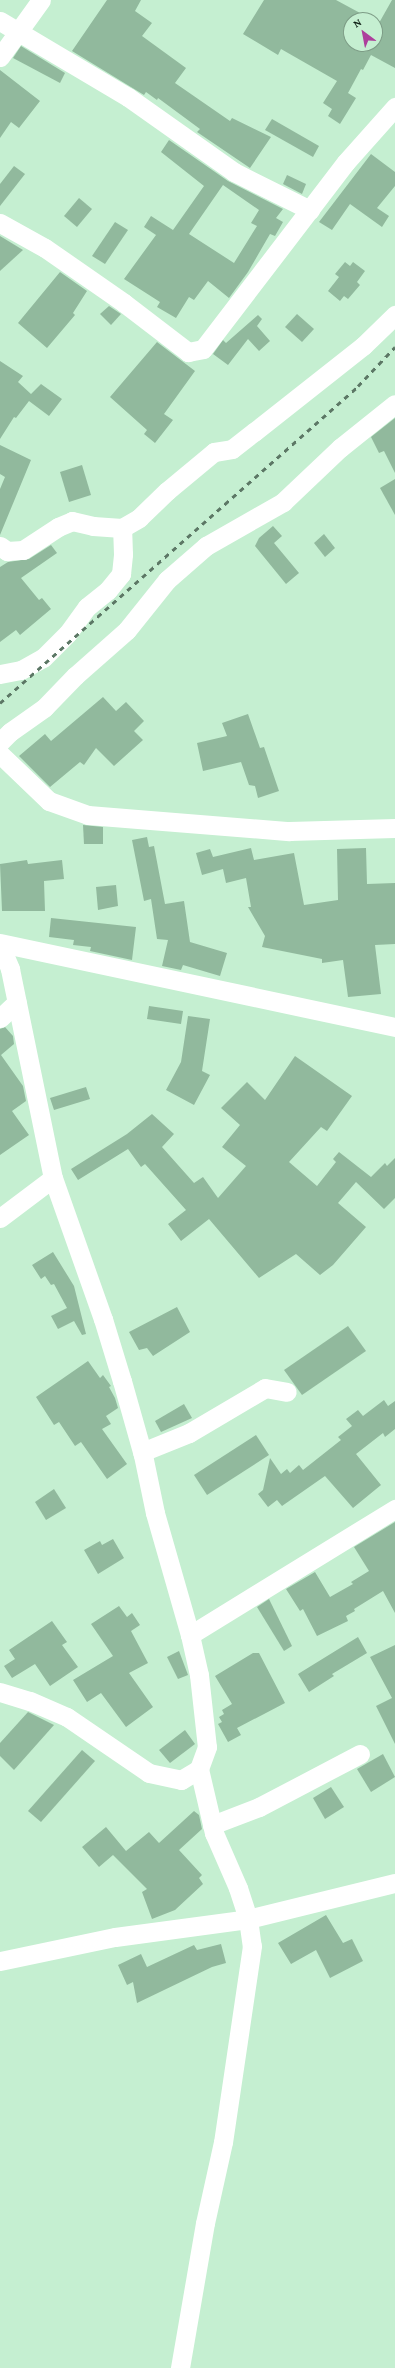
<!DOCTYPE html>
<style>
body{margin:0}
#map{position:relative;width:395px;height:2368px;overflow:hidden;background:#c5efd1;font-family:"Crimson Pro",serif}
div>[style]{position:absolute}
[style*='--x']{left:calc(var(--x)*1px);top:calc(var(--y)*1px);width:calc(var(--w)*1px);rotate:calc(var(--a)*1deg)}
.building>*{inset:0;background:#91b99d}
.minor>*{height:19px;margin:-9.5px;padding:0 9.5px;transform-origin:9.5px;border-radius:9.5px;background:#fff}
.rail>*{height:3px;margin-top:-1.5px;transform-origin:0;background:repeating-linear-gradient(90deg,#5c7765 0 5px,transparent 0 10px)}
span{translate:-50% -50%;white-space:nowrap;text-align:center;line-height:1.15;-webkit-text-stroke:4px #c5efd1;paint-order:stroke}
.north{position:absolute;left:343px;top:12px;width:40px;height:40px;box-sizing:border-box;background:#c5efd1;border:1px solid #7d9c86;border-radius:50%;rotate:328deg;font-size:11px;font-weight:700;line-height:16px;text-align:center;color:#102016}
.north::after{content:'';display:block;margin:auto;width:14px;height:18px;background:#ad3f9c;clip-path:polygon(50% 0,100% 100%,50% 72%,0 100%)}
</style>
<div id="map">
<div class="building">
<div style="clip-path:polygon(107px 0,141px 0,135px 11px,152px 23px,142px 36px,186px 68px,175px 83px,230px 121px,232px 118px,271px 137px,250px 168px,197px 132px,200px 129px,158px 98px,157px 100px,146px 92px,144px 95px,72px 51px)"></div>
<div style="clip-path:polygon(264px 0,336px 0,373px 20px,351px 20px,351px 44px,375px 44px,375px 21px,379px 23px,392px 0,395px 0,395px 68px,371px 55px,363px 70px,361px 69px,348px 93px,356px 98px,340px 124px,328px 116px,332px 109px,323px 103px,337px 81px,281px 49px,278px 55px,243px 34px)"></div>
<div style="clip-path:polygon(21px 46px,65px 73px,60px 83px,13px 58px)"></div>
<div style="clip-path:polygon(0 70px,40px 101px,19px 128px,11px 122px,0 138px)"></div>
<div style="clip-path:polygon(272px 119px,319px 146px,313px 157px,265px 130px)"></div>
<div style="clip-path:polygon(evenodd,169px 140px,228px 181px,283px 209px,276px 218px,283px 222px,275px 236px,270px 234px,248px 272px,229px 298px,208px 281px,194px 300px,189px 297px,176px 318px,157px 307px,160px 302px,124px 279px,156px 235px,144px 227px,151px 216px,173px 230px,204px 186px,161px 152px,169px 140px,223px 185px,259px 210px,251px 223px,257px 226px,234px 263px,189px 234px,223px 185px)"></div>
<div style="clip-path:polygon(371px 154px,395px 172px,395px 186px,377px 208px,389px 216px,382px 227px,350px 204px,332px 230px,319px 222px)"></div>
<div style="clip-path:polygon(14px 166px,25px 174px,0 206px,0 184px)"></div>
<div style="clip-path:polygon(287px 175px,306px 184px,302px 194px,283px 184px)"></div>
<div style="clip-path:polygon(79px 198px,92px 209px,77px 227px,64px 216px)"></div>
<div style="clip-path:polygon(115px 222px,128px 230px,105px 264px,92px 256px)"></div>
<div style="clip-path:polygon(0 236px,23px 250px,0 271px)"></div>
<div style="clip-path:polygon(345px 262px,350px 266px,353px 262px,365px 271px,357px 282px,360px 285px,348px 299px,344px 296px,340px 301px,328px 291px,339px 277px,335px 274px)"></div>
<div style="clip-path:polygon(60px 272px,87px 291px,73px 313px,75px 315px,47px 348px,18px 323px)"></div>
<div style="clip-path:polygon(109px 306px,121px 314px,111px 325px,100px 314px)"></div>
<div style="clip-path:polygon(297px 314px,314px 329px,302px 342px,285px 327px)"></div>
<div style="clip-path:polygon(258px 315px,262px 319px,257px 326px,270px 341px,259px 351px,248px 339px,228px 365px,213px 354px,223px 340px,226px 343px)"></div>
<div style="clip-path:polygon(157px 342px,195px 371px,164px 414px,173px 420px,155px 443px,144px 434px,147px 430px,110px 397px)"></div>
<div style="clip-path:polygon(0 361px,23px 376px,18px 382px,31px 394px,41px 384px,62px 399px,49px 416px,29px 401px,16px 418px,14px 417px,0 439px)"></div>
<div style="clip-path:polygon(395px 418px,395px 473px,384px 451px,379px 453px,371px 437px)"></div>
<div style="clip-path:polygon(0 445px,31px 460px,0 535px,0 489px,5px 477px,0 474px)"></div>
<div style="clip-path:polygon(82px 465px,91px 495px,69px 502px,60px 472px)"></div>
<div style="clip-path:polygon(395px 479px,395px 515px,380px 488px)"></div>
<div style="clip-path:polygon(273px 526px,282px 536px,274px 543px,299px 573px,286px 584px,255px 546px,259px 538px)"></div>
<div style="clip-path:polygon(324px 534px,335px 548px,325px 557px,314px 543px)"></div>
<div style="clip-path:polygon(51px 545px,57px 553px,21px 578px,39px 600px,42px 598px,51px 609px,20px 635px,16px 630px,0 642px,0 567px,8px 562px,29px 559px)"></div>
<div style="clip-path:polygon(103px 697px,116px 711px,126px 702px,144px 721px,134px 731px,143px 740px,114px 766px,96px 748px,84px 765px,80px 762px,50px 787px,19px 756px,45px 734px,51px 741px)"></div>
<div style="clip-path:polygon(248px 714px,260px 748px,264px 747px,279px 791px,258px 798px,255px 786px,249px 785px,241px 762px,203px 771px,197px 743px,227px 736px,222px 723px)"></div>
<div style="clip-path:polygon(83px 825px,103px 827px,103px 844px,84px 844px)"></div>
<div style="clip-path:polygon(147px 837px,149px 847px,154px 846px,165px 904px,184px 901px,190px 942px,227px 953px,220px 976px,183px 965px,181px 970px,162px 966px,168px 940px,157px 939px,151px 899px,144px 901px,132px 840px)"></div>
<div style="clip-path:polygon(251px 848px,254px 860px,294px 853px,304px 905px,338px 900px,337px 849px,366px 848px,367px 884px,395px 883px,395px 944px,375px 945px,381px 994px,348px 997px,343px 960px,322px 963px,322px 959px,262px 947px,265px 936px,248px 907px,251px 907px,246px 878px,226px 883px,223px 869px,202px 875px,196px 853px,210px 849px,213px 857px)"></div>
<div style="clip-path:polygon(27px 860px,28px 864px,62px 860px,64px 879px,44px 881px,45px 911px,2px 911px,0 864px)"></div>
<div style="clip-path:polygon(116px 885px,118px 906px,98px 910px,96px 887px)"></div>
<div style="clip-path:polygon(51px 918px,136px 927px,132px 960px,90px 951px,91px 947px,73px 945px,74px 940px,49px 937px)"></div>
<div style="clip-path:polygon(149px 1006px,183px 1011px,181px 1024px,147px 1019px)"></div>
<div style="clip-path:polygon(188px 1016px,210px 1019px,202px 1071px,210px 1075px,194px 1105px,166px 1090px,181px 1062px)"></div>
<div style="clip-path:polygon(5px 1027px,13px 1036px,14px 1044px,1px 1055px,23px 1086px,26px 1101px,12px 1111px,29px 1135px,0 1155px,0 1029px)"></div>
<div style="clip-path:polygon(295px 1056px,352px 1096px,327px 1131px,321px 1127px,289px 1162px,317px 1186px,336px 1162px,333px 1159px,339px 1152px,371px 1177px,385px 1163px,387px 1166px,395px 1158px,395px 1198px,384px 1209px,356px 1182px,338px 1203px,366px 1227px,333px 1265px,320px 1275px,296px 1254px,259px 1278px,209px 1219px,181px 1241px,168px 1224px,186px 1210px,145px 1164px,141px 1167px,128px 1149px,78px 1180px,71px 1169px,127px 1134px,152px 1114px,174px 1134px,162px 1147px,194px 1183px,203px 1177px,218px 1198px,246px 1166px,222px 1147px,240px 1125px,221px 1108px,247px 1082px,265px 1100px)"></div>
<div style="clip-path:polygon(86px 1087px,90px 1099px,54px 1110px,50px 1098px)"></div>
<div style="clip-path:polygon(53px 1252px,74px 1286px,86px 1334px,82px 1335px,74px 1321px,58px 1329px,51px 1316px,67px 1308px,54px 1284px,51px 1285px,45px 1276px,41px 1279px,32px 1265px)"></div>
<div style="clip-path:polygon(177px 1307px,190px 1332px,153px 1356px,147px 1348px,139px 1350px,129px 1332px)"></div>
<div style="clip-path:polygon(348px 1326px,366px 1351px,302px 1395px,284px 1370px)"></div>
<div style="clip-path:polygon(88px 1361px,100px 1378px,103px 1375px,111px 1386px,109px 1387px,115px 1398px,118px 1408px,106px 1416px,111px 1424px,102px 1429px,127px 1464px,107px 1479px,81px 1442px,75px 1446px,59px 1422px,54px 1425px,36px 1397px)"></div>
<div style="clip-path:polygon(384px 1400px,388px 1406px,395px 1401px,395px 1429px,385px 1437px,383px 1433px,356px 1454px,381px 1485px,353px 1508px,325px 1476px,282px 1506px,277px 1500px,268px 1507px,258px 1494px,263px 1490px,270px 1458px,281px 1474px,287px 1469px,290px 1473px,299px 1465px,303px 1470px,341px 1440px,338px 1437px,352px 1426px,346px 1419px,358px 1410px,363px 1416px)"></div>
<div style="clip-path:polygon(184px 1404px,192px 1418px,161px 1432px,155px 1421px)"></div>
<div style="clip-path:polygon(256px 1435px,269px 1455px,207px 1495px,194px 1475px)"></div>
<div style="clip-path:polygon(54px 1489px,66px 1508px,46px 1520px,35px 1502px)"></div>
<div style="clip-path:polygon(395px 1522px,395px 1613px,383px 1591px,354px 1609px,355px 1611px,346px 1616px,348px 1621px,317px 1636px,303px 1609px,300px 1611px,286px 1589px,315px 1572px,330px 1597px,353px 1584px,351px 1582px,369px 1571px,354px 1547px)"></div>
<div style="clip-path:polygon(113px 1539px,124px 1558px,98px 1574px,84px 1550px,100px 1541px,102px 1545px)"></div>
<div style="clip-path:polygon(269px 1599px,292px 1646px,284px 1651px,257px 1607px)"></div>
<div style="clip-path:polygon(119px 1606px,127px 1617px,132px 1613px,140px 1625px,131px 1631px,148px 1663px,129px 1673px,153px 1707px,126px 1727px,101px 1693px,87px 1702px,73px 1680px,113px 1656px,91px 1624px)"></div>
<div style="clip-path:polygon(52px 1621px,67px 1642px,62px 1645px,78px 1667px,50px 1686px,35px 1664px,12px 1678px,4px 1666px,15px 1659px,9px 1650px)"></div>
<div style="clip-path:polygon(358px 1637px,367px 1653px,332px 1674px,334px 1676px,309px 1692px,298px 1674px)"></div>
<div style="clip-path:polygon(395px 1645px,395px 1744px,376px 1706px,392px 1698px,370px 1657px)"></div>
<div style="clip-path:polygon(179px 1651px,188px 1675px,178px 1679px,167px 1657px)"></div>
<div style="clip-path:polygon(253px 1653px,259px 1653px,285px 1703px,237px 1728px,241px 1735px,228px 1742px,218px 1724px,222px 1722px,219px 1717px,224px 1714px,222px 1710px,232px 1704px,215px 1676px)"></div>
<div style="clip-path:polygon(28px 1712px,54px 1725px,14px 1770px,0 1756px,0 1743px)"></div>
<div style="clip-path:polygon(185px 1730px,195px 1744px,170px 1763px,159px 1750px)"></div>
<div style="clip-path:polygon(82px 1750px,95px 1761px,41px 1822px,28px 1811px)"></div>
<div style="clip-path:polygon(383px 1754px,395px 1777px,371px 1792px,357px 1769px)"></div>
<div style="clip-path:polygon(331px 1787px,344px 1807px,325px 1819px,313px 1798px)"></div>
<div style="clip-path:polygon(194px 1811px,199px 1815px,202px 1829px,179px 1850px,202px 1875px,199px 1878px,203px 1884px,175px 1910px,152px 1919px,142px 1892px,147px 1889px,113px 1855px,99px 1867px,82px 1847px,106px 1827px,126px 1851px,149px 1832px,159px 1843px)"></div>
<div style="clip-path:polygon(326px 1915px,343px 1943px,352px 1939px,363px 1961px,330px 1978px,316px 1950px,291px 1964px,278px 1943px)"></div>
<div style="clip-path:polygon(221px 1944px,226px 1963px,212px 1967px,137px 2003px,133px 1982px,127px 1985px,118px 1965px,141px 1954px,147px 1967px,194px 1945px,197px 1950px)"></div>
</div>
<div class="minor">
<div style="--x:0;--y:21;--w:149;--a:30.7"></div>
<div style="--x:128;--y:97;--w:130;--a:35.3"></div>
<div style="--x:234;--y:172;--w:85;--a:26.6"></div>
<div style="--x:0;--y:57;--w:70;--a:-54.3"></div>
<div style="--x:0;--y:223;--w:51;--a:29.1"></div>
<div style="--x:45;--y:248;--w:96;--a:34.8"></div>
<div style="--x:124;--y:303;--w:81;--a:37.4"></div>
<div style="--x:188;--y:352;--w:15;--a:-11"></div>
<div style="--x:203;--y:349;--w:235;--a:-52.6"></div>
<div style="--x:346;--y:162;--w:74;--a:-48.3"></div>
<div style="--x:0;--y:546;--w:9;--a:36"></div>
<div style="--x:7;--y:551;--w:16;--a:-4"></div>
<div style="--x:23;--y:550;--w:42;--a:-33.3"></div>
<div style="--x:58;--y:527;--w:15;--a:-23"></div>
<div style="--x:72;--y:521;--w:22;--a:13"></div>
<div style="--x:93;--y:526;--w:29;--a:4"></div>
<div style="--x:0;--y:674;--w:21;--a:-11"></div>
<div style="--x:21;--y:670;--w:25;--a:-29"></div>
<div style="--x:43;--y:658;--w:35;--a:-45"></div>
<div style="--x:68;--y:633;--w:32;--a:-54"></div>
<div style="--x:87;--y:607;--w:27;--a:-39"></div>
<div style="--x:108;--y:590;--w:21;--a:-51"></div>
<div style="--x:121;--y:574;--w:20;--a:-84"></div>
<div style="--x:123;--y:554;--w:26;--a:-92"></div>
<div style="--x:122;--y:528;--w:20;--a:-30"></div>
<div style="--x:139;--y:518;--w:39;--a:-44"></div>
<div style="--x:167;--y:491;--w:61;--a:-39.7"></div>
<div style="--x:214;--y:452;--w:18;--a:-9"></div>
<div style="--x:232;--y:449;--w:28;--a:-38"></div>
<div style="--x:254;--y:432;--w:139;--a:-38.3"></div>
<div style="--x:363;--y:346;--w:45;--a:-44.1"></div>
<div style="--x:0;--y:742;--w:14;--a:-45"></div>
<div style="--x:10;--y:732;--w:42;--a:-35.2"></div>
<div style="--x:44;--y:708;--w:45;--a:-45.9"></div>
<div style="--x:75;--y:676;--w:69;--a:-41.5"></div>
<div style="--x:127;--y:630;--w:64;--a:-51.3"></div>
<div style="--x:167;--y:580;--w:52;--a:-41.1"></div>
<div style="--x:206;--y:546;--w:89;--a:-29.7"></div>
<div style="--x:283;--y:502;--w:79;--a:-43.5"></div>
<div style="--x:340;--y:448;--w:70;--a:-38.7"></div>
<div style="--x:0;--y:754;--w:68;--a:43.8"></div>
<div style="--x:49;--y:801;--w:41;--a:19.7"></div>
<div style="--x:88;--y:815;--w:202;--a:4.6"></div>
<div style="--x:289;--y:831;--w:106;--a:-1.6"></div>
<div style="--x:0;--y:943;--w:404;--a:12"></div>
<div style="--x:0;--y:945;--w:26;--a:67"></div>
<div style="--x:10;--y:969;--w:213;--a:78.4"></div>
<div style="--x:53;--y:1178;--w:150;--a:70.5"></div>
<div style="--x:103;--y:1319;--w:65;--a:73"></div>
<div style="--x:122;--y:1381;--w:77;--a:74.2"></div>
<div style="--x:143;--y:1455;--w:59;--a:78.3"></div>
<div style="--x:155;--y:1513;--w:127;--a:74"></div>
<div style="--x:190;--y:1635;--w:41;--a:77.3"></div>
<div style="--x:199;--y:1675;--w:72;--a:83.7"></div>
<div style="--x:207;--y:1747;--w:23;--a:110"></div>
<div style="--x:199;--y:1769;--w:66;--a:76.8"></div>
<div style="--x:214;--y:1833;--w:60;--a:66.4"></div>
<div style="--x:238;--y:1888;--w:33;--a:72"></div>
<div style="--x:248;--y:1919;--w:27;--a:82"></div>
<div style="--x:252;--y:1946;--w:198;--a:98.4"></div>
<div style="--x:223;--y:2142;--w:83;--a:102.5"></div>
<div style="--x:205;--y:2223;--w:147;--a:99.8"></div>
<div style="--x:0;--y:1018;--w:23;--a:-43"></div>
<div style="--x:0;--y:1218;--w:66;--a:-37"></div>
<div style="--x:142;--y:1452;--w:51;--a:-22"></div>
<div style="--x:189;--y:1433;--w:88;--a:-30.6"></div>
<div style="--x:265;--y:1388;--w:22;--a:10"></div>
<div style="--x:190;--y:1635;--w:241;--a:-31.6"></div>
<div style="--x:0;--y:1692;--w:31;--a:17"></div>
<div style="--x:30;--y:1701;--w:40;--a:23.4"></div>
<div style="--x:67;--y:1717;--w:99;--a:34.3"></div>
<div style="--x:149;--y:1773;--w:33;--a:12"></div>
<div style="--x:181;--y:1780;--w:21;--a:-31"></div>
<div style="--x:212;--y:1825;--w:50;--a:-21"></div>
<div style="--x:259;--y:1807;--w:114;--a:-27.7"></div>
<div style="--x:0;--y:1961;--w:117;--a:-11.8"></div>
<div style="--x:115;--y:1937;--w:134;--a:-7.7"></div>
<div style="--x:248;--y:1919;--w:151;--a:-13.8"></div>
</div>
<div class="rail">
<div style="--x:0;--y:703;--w:478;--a:-41.5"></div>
<div style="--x:358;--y:386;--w:54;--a:-46.5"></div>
</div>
<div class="north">N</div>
</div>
